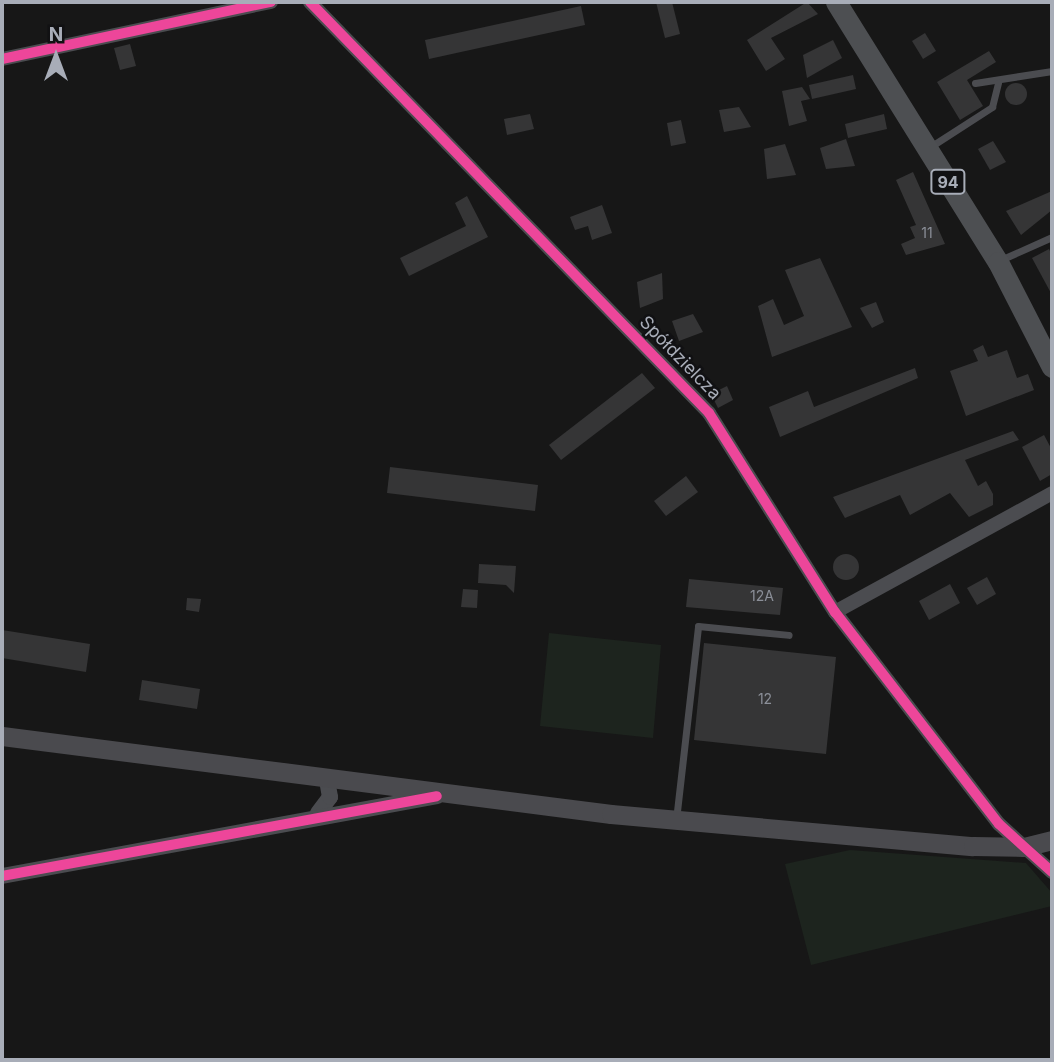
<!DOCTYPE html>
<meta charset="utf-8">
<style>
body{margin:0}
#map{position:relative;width:1054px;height:1062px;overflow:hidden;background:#171717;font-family:Inter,sans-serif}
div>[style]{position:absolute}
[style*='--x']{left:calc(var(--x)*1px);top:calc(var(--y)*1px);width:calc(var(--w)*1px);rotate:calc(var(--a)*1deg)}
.green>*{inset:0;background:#1d241e}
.building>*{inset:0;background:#353536}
.round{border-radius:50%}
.service>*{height:7px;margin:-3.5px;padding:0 3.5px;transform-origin:3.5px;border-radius:3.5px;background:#4b4c50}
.minor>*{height:14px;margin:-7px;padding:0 7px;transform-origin:7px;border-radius:7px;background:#4b4c50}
.tertiary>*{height:16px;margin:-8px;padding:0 8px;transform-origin:8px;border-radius:8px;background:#4b4c50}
.secondary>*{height:19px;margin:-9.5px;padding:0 9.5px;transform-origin:9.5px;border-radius:9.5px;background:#4a4a4e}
.primary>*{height:21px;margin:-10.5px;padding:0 10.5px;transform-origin:10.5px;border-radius:10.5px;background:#4d4f52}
.cycleway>*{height:10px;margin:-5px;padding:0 5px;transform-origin:5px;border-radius:5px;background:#ed469a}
span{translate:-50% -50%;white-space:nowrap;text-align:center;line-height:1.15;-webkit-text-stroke:5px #111113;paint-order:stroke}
.number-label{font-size:14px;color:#8b8f98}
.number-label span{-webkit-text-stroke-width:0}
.shield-label span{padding:2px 5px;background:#111113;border:2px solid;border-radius:5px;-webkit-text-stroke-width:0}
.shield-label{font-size:16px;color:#a8adb8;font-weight:700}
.street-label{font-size:18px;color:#a8adb8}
.frame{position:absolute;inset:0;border:4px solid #a8adb8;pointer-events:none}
.north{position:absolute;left:21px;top:21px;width:70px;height:70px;-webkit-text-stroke:5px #111113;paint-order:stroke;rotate:0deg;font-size:19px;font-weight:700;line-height:28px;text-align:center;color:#a8adb8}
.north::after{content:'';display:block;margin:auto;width:24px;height:32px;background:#a8adb8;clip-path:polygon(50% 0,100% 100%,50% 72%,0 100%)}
</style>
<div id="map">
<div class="green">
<div style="clip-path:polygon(549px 633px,661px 645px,653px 738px,540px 726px)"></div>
<div style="clip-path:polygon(850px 850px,1026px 863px,1052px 893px,1052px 906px,811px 965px,785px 864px)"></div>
</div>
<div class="building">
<div style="clip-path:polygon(656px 2px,672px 2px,680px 34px,665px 38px)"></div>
<div style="clip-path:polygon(807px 2px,818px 14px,771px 38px,785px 59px,766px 71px,747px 40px)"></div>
<div style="clip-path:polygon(581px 6px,585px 25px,429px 59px,425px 40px)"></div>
<div style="clip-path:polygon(925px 33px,936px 51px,923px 59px,912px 41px)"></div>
<div style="clip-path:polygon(833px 40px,842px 58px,807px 78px,803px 55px)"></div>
<div style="clip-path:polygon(130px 44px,136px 66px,120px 70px,114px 48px)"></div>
<div style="clip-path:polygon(989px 51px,996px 62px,967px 80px,983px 106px,960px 120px,937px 82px)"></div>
<div style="clip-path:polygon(853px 75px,856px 89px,812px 99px,809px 85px)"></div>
<div class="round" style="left:1005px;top:83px;width:22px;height:22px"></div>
<div style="clip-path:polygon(802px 87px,810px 99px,801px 101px,807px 121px,789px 126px,782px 91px)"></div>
<div style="clip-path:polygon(739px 107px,751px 127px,724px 132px,719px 110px)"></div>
<div style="clip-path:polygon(530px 114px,534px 129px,507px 135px,504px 119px)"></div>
<div style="clip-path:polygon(884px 114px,887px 129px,848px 138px,845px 124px)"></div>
<div style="clip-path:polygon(681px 120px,686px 143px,671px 146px,667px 123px)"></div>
<div style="clip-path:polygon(846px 139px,855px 166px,826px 169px,820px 148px)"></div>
<div style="clip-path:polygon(993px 141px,1006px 162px,990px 170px,978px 149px)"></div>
<div style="clip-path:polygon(785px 144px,796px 175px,767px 179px,764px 149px)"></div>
<div style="clip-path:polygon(913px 172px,945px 244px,906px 255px,901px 244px,915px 238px,910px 227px,916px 225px,896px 180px)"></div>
<div style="clip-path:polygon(1052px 191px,1052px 210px,1021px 235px,1006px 211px)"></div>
<div style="clip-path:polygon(467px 196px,488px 237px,409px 276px,400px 258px,466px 226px,455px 203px)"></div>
<div style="clip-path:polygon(602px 205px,612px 233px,592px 240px,588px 226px,575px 230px,570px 217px)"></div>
<div style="clip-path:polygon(1049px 249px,1052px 255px,1052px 295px,1032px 258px)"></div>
<div style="clip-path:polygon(820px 258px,852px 327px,772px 357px,758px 306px,773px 299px,784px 325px,804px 316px,785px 270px)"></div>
<div style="clip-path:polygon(662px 273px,663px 299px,640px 308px,637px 282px)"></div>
<div style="clip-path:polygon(876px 302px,884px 322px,872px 328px,860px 308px)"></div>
<div style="clip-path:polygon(693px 314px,703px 332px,679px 341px,672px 321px)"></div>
<div style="clip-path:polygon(983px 345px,988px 357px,1007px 350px,1017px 378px,1028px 374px,1034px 390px,966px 416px,950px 371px,978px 361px,973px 350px)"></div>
<div style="clip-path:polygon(915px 368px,918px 378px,780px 437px,769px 407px,808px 391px,814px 407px)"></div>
<div style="clip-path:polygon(642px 373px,655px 388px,561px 460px,549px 445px)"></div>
<div style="clip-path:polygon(727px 386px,733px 400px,718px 408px,711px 394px)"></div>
<div style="clip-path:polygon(1013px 431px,1019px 440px,965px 460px,978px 486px,986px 481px,993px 494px,993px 505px,969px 517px,950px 493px,910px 515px,900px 495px,845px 518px,833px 497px)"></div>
<div style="clip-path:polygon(1044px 435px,1052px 450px,1052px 474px,1040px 481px,1022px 447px)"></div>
<div style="clip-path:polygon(390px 467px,538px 485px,535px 511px,387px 493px)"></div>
<div style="clip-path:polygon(686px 476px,698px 492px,666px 516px,654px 501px)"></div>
<div class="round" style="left:833px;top:554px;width:26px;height:26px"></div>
<div style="clip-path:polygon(479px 564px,516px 566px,514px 593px,506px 585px,478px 583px)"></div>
<div style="clip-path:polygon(987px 577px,996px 594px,977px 605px,967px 588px)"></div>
<div style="clip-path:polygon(689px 579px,783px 588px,780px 615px,686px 607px)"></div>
<div style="clip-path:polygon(950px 584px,960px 603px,929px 620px,919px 601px)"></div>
<div style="clip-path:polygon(463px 589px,478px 590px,477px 608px,461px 607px)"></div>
<div style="clip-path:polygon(187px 598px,201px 599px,199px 612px,186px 610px)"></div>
<div style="clip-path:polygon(2px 630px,90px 644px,86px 672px,2px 658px)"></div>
<div style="clip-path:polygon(704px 643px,836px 657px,826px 754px,694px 740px)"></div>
<div style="clip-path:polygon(142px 680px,200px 689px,197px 709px,139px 700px)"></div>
</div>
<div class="service">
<div style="--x:975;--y:83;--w:78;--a:-8.9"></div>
<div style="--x:930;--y:147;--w:74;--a:-32.8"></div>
<div style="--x:992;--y:107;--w:25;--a:-76"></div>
<div style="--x:998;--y:261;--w:59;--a:-24"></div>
<div style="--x:676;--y:820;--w:195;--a:-83.5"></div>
<div style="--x:698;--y:626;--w:91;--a:5.6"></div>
</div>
<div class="minor">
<div style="--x:310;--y:2;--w:573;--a:45.85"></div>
<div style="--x:709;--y:413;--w:236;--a:57.7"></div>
<div style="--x:835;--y:612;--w:268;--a:52.3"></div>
<div style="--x:999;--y:824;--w:72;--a:42.2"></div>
<div style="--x:2;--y:59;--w:275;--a:-12"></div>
<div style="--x:835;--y:612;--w:247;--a:-28.7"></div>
</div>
<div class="tertiary">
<div style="--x:318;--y:813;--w:20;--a:-53"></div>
<div style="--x:330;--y:797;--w:17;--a:-100"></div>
<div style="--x:2;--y:876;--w:442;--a:-10.4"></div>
</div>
<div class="secondary">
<div style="--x:2;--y:736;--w:614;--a:7.3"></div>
<div style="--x:611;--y:814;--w:363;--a:5.1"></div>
<div style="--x:973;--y:846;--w:51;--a:1.1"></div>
<div style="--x:1024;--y:847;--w:29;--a:-14"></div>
</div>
<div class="primary">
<div style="--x:836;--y:2;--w:306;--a:58.1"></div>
<div style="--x:998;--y:262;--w:118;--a:62.8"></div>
</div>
<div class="cycleway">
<div style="--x:310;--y:2;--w:573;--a:45.85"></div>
<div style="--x:709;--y:413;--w:236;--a:57.7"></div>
<div style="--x:835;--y:612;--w:268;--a:52.3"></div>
<div style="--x:999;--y:824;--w:72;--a:42.2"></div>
<div style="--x:2;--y:59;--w:275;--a:-12"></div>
<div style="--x:2;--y:876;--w:442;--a:-10.4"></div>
</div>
<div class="number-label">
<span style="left:927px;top:233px">11</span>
<span style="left:762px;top:596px">12A</span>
<span style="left:765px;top:699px">12</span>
</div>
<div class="shield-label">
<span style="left:948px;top:182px">94</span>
</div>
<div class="street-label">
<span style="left:680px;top:358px;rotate:46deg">Spółdzielcza</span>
</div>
<div class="frame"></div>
<div class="north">N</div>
</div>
